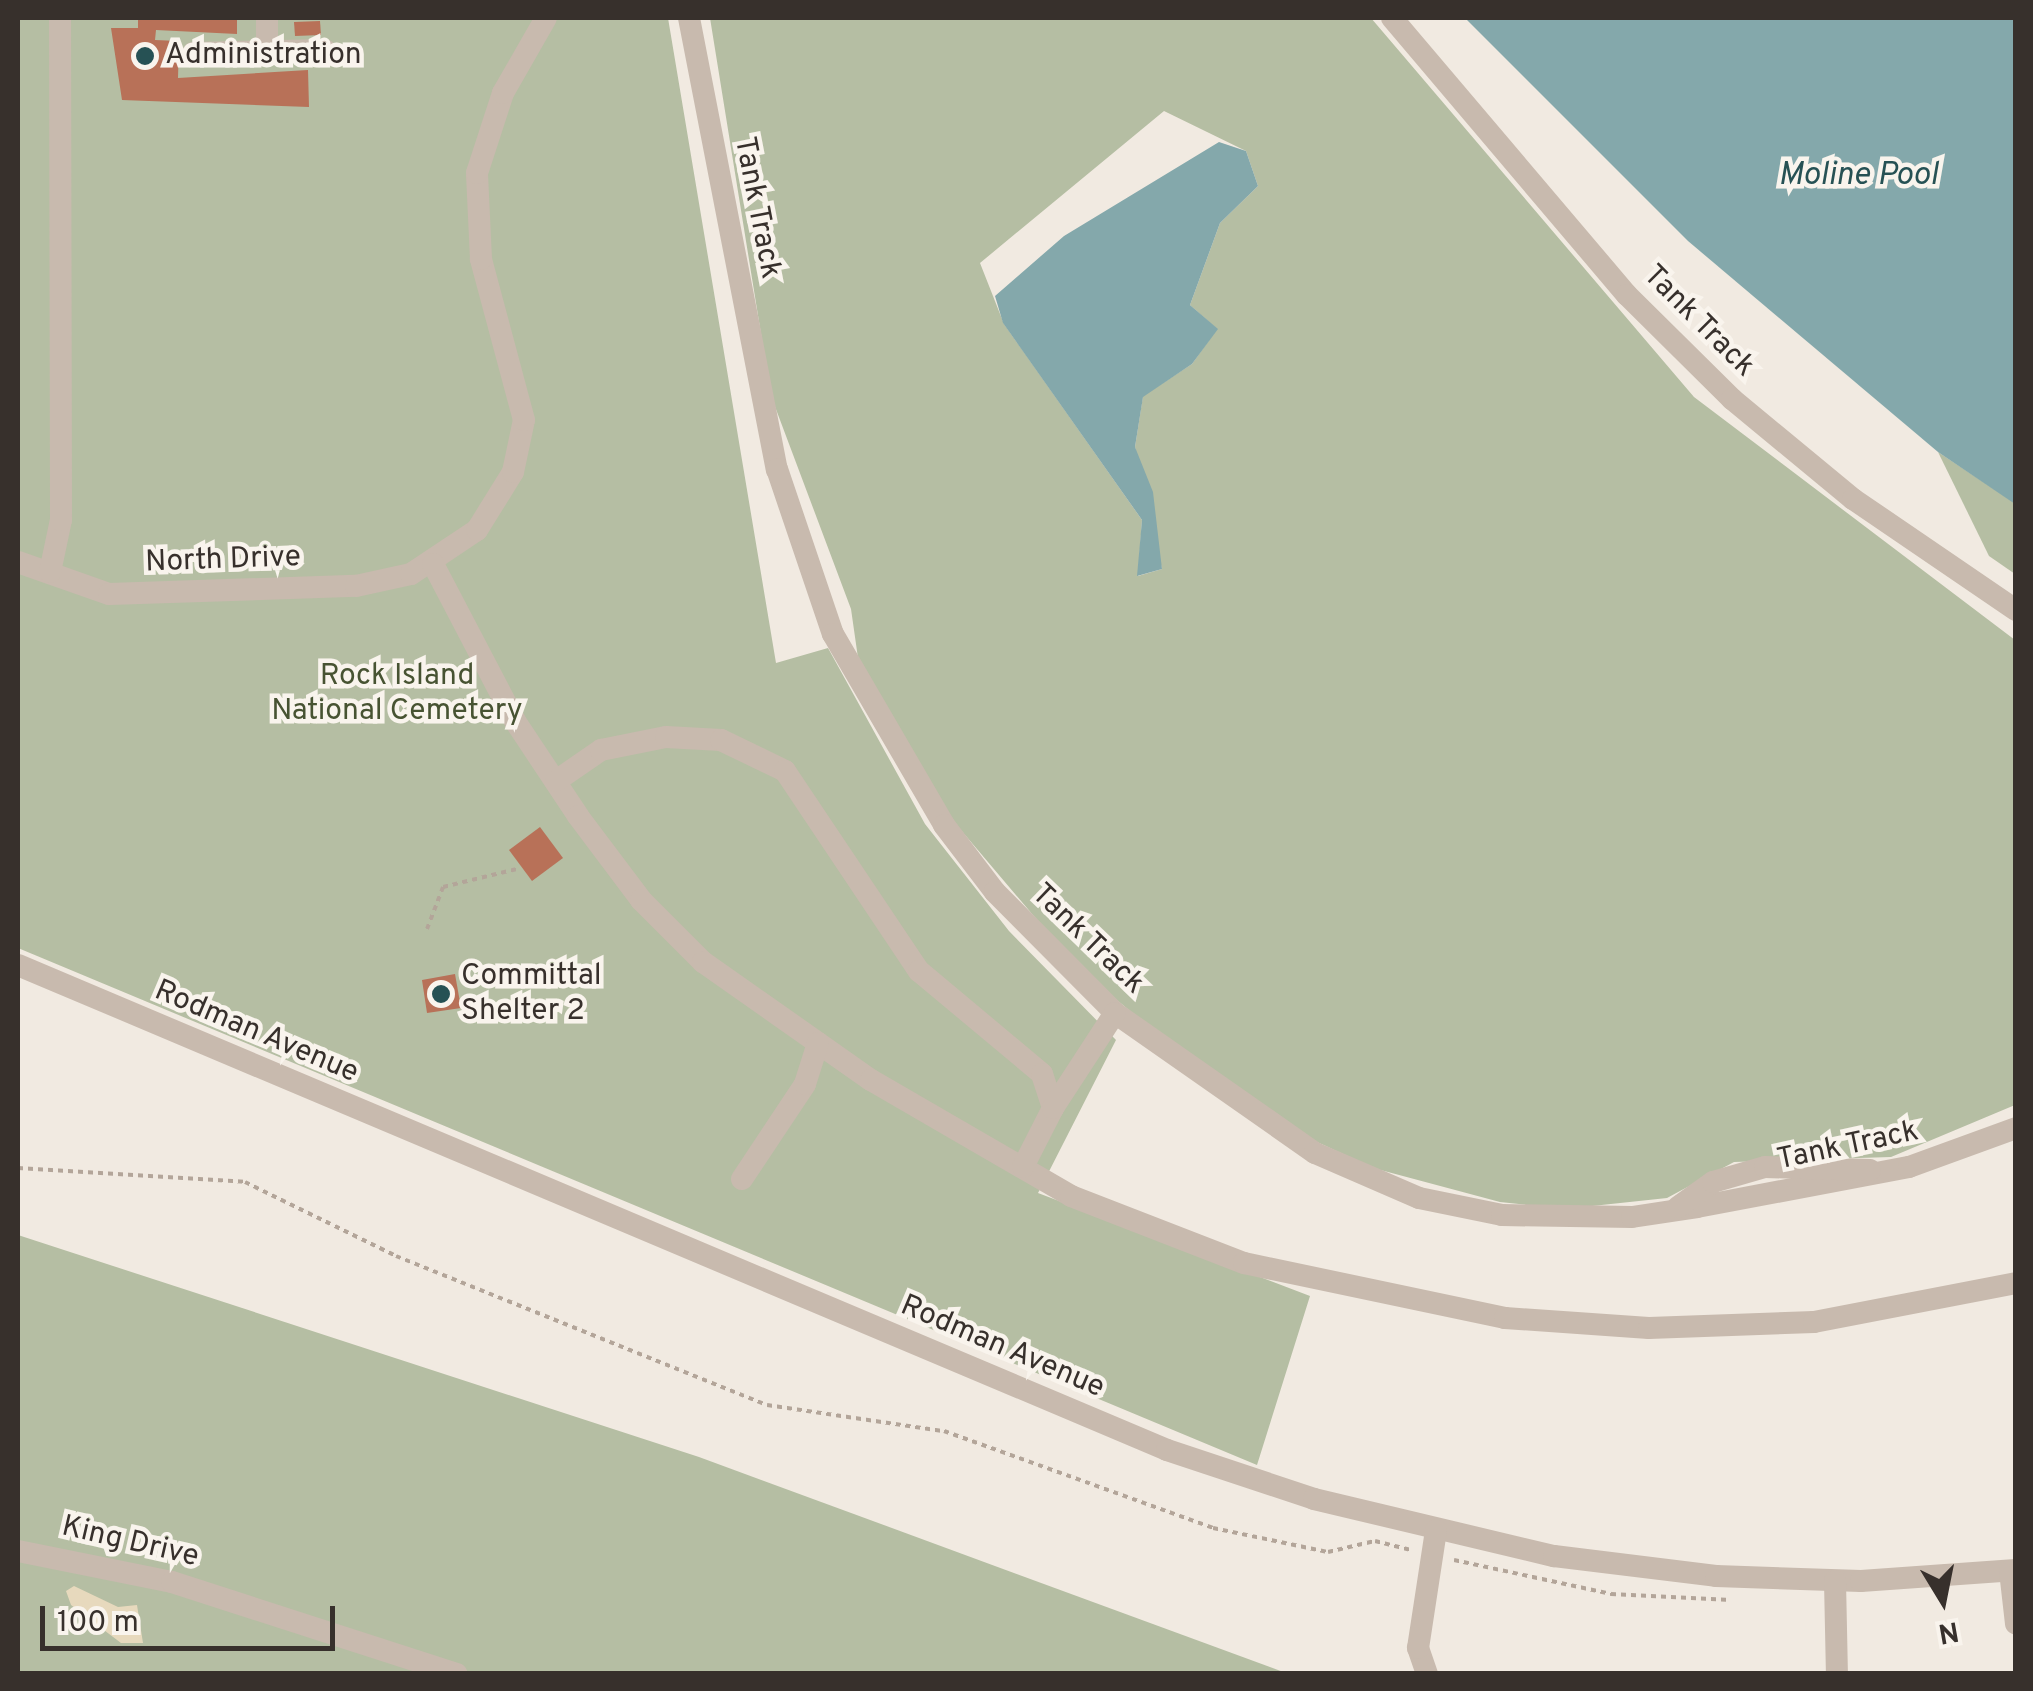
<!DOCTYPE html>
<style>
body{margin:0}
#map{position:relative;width:2033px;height:1691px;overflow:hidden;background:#f1eae1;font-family:Overpass,sans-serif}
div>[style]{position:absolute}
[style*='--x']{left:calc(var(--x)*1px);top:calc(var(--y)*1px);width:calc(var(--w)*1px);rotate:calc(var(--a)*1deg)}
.green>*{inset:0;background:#b5bea3}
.sand>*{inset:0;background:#e7d9bd}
.water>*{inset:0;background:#84a8ab}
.building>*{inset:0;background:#b87158}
.path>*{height:4px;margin-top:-2px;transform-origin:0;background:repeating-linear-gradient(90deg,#b3a599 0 5px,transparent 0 10px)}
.minor>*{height:22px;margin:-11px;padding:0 11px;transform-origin:11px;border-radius:11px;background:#c8baae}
.dots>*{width:28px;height:28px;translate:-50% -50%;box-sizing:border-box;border:5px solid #f9f4ed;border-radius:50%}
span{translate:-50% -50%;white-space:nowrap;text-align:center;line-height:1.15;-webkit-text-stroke:9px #f9f4ed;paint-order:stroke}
.poi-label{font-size:30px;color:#37302c}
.left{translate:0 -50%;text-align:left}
.street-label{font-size:30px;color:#37302c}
.park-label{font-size:30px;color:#475332}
.water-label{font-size:32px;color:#265154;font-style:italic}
.frame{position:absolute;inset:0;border:20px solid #37302c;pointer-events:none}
.north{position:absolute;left:1893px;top:1551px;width:100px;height:100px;-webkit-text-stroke:8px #f9f4ed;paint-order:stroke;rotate:170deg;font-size:28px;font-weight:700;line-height:40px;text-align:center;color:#37302c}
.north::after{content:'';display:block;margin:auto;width:35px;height:45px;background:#37302c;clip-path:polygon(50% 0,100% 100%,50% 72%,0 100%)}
.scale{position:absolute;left:40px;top:1606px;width:295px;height:45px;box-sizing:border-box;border:5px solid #37302c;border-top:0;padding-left:12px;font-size:30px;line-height:35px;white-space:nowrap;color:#37302c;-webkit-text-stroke:8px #f9f4ed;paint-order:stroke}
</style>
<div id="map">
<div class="green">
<div style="clip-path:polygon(18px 18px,668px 18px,776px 663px,828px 648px,925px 824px,1009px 931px,1116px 1040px,1038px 1193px,1310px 1296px,1257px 1465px,18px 948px)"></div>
<div style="clip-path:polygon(evenodd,710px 18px,1371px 18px,1694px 397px,2015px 640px,2015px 1105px,1891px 1157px,1734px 1162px,1667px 1198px,1564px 1209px,1500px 1202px,1373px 1168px,1315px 1141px,1159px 1035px,1077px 967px,938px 803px,859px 665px,851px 609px,771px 396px,710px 18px,1164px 111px,1246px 151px,1258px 186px,1220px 223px,1190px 305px,1217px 329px,1192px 364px,1143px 396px,1135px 447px,1162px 569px,1138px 576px,1142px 520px,1004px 324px,980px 263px,1164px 111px)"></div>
<div style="clip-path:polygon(1938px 452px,2015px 503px,2015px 574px,1989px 556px)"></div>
<div style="clip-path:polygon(18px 1235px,699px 1457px,1286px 1673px,18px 1673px)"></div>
</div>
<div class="sand">
<div style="clip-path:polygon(74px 1586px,118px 1607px,137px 1605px,143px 1643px,121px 1643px,71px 1605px,66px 1591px)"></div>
</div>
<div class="water">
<div style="clip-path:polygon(1465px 18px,2015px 18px,2015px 504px,1938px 452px,1688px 241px)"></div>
<div style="clip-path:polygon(1219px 142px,1246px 151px,1258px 186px,1220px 223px,1190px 305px,1218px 329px,1192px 364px,1143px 397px,1135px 447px,1153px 492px,1162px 569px,1137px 576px,1142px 520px,1003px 323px,995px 296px,1064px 236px)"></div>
</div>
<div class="building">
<div style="clip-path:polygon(138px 18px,237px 18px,237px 34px,156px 30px,155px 40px,179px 41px,178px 78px,308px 70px,309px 107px,122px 100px,111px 28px,138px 28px)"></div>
<div style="clip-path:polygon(320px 21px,321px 35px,295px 36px,294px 22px)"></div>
<div style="clip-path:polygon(540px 827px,563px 858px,532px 881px,509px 850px)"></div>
<div style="clip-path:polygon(455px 974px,461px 1008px,427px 1013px,422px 980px)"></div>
</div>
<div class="path">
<div style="--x:427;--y:929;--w:45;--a:-69.1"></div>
<div style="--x:443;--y:887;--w:76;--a:-13.7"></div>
<div style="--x:18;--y:1168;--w:227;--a:3.5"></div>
<div style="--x:245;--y:1182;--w:168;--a:26.1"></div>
<div style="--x:396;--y:1256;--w:400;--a:21.9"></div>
<div style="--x:767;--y:1405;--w:179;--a:8.4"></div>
<div style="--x:944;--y:1431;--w:286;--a:19.8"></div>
<div style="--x:1213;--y:1528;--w:117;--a:11.8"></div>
<div style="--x:1328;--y:1552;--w:48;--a:-13.2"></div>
<div style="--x:1375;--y:1541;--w:37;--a:14"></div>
<div style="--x:1454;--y:1560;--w:161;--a:12.2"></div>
<div style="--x:1611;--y:1594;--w:120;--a:2.9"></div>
</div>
<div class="minor">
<div style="--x:689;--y:18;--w:460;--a:79"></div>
<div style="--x:777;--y:469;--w:174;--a:71.3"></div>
<div style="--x:833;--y:634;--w:221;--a:59.8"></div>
<div style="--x:944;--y:825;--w:84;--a:52.7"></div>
<div style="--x:995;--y:892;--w:170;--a:45.2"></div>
<div style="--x:1115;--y:1013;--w:244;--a:35"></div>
<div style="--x:1315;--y:1153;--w:113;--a:23.4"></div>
<div style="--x:1419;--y:1198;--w:85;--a:11.6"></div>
<div style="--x:1502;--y:1215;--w:130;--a:0.9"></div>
<div style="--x:1632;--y:1217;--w:66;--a:-8.7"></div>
<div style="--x:1697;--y:1207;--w:216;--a:-10.7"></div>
<div style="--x:1909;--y:1167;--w:114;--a:-20"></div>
<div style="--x:1392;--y:18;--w:363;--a:49.7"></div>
<div style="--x:1627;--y:295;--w:148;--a:44.7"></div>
<div style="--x:1732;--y:399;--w:157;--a:39.6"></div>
<div style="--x:1853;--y:499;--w:197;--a:34.3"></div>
<div style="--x:267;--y:51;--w:33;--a:-90"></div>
<div style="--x:193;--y:53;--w:132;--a:-1.3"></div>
<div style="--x:18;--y:562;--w:96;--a:19.4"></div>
<div style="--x:109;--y:594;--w:247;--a:-1.9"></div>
<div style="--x:356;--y:586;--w:56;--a:-12.3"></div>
<div style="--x:411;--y:574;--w:79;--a:-33.7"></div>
<div style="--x:477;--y:530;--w:68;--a:-58.2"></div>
<div style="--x:513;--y:472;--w:53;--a:-78.1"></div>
<div style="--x:524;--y:420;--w:167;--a:-105"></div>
<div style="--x:481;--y:259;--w:86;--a:-92.7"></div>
<div style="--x:477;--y:173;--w:84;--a:-72"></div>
<div style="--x:503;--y:93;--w:86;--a:-60.2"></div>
<div style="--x:433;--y:564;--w:177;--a:62.4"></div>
<div style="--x:515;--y:721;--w:114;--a:56.4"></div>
<div style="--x:578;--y:816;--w:105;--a:53.1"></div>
<div style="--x:641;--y:900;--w:88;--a:45"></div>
<div style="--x:703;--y:962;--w:205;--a:35.1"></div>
<div style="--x:871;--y:1080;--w:231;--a:30.1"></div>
<div style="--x:1071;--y:1196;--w:186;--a:21.2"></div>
<div style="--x:1244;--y:1263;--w:267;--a:11.9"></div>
<div style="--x:1505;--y:1318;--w:144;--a:4"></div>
<div style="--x:1649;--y:1328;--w:165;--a:-2.1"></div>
<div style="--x:1814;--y:1322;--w:206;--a:-10.9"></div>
<div style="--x:50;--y:572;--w:53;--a:-78.1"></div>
<div style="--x:61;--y:520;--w:502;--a:-90.11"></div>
<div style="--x:556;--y:781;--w:55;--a:-34.6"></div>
<div style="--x:601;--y:750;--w:66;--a:-11.3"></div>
<div style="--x:666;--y:737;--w:55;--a:3.1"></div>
<div style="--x:721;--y:740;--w:71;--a:25.8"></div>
<div style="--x:785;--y:771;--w:241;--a:56.2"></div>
<div style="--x:919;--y:971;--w:160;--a:39.9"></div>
<div style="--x:1042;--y:1074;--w:36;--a:72"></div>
<div style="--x:1053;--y:1108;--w:66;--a:117"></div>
<div style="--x:18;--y:965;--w:1247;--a:22.88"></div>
<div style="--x:1167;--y:1450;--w:155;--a:18.4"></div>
<div style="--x:1314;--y:1499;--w:247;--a:13.4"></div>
<div style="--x:1554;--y:1556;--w:163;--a:7"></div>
<div style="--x:1716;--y:1576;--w:145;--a:2"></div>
<div style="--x:1861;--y:1581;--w:155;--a:-4.1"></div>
<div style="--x:1053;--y:1108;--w:113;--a:-56.9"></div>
<div style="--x:742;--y:1179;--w:114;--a:-56.4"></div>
<div style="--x:805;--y:1084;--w:43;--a:-72.4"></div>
<div style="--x:1678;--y:1207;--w:43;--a:-35.5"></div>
<div style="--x:1713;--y:1182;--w:54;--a:-16.1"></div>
<div style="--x:1765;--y:1167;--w:105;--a:1.6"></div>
<div style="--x:18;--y:1551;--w:157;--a:11.4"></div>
<div style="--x:172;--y:1582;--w:299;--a:17.9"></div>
<div style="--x:2010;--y:1571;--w:53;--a:83.5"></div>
<div style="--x:1835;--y:1581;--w:93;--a:88.8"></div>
<div style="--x:1427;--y:1674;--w:28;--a:-109"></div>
<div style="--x:1418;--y:1648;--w:119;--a:-81.3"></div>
</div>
<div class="dots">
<div style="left:145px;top:56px;background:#265154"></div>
<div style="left:441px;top:994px;background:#265154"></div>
</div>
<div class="poi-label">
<span class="left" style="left:165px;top:56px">Administration</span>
<span class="left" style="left:461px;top:994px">Committal<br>Shelter 2</span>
</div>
<div class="street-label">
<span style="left:756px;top:208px;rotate:79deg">Tank Track</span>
<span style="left:1698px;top:322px;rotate:45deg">Tank Track</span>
<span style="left:223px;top:561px;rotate:-2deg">North Drive</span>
<span style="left:1087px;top:940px;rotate:44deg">Tank Track</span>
<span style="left:256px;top:1033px;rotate:23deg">Rodman Avenue</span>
<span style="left:1848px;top:1147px;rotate:-12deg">Tank Track</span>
<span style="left:1002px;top:1348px;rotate:23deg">Rodman Avenue</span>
<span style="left:130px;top:1543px;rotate:13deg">King Drive</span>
</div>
<div class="park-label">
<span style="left:397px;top:694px">Rock Island<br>National Cemetery</span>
</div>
<div class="water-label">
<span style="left:1858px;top:176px">Moline Pool</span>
</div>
<div class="frame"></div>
<div class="north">N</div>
<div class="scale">100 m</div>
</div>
